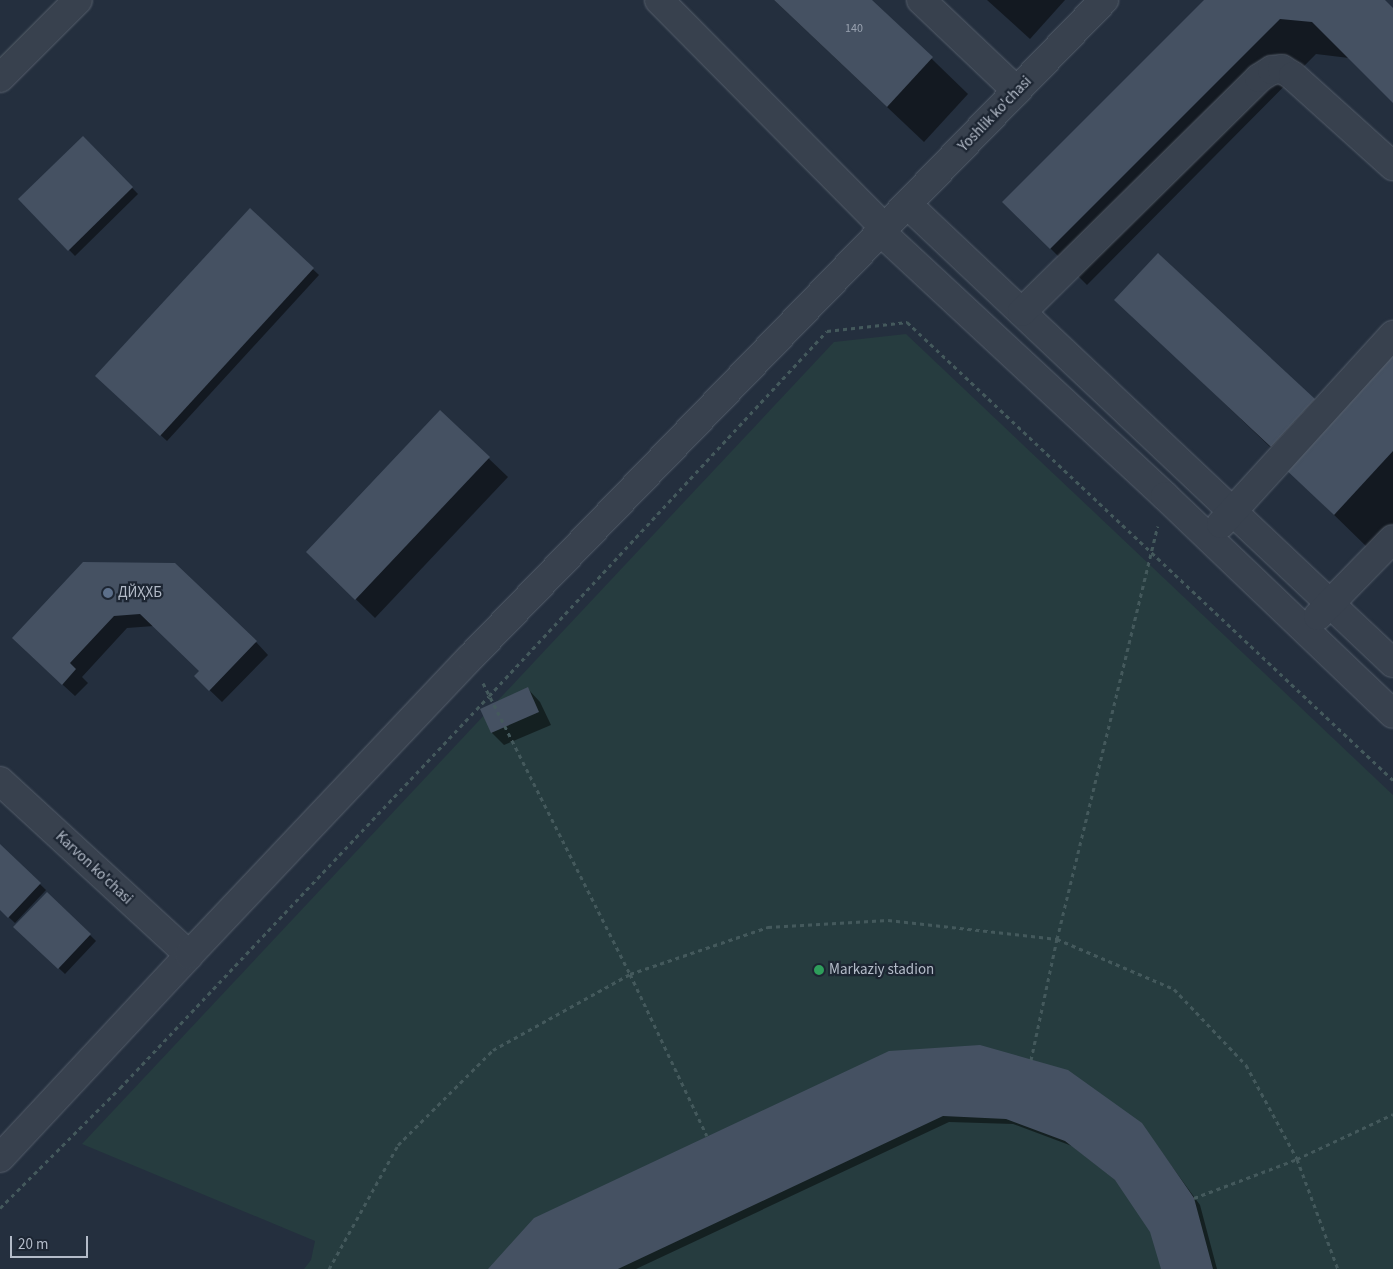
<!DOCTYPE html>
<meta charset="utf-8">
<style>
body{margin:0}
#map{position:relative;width:1393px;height:1269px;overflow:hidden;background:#242f3e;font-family:"Source Sans 3",sans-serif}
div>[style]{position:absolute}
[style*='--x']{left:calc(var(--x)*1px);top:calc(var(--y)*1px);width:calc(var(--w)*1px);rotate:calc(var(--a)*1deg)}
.green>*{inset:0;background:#263c3f}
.shadow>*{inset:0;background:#0007}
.building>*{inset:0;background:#455162}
.path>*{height:3px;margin-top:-1.5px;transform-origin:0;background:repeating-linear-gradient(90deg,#44595c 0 4px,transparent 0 8px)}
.roads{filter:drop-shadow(0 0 1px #565f6c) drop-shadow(0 0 1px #565f6c)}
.minor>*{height:28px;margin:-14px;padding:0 14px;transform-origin:14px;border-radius:14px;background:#38414e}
.dots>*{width:14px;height:14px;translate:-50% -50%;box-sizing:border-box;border:2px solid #1d2633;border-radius:50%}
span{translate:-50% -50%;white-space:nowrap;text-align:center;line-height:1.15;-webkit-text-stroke:4.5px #1d2633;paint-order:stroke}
.number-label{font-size:12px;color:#98a1af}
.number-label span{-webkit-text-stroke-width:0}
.street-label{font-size:15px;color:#b4bcc9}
.poi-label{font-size:15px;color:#b4bcc9}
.left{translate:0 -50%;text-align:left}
.scale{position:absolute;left:10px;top:1236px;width:78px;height:22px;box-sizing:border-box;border:2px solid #b4bcc9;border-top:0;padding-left:6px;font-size:15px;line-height:18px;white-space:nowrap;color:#b4bcc9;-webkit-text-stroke:4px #1d2633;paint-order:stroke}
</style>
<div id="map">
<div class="green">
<div style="clip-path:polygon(906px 334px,1393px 795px,1393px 1269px,304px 1269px,311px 1260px,315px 1241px,82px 1144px,834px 342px)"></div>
</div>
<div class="shadow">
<div style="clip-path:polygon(774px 0,871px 0,968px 94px,924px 142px)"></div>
<div style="clip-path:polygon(987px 0,1065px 0,1030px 39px)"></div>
<div style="clip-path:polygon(1206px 0,1384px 0,1393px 9px,1393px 101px,1349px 58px,1316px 54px,1087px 285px,1004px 202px)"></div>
<div style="clip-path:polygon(83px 137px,138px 194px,75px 256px,20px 199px)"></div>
<div style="clip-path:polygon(250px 210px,319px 275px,167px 441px,103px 382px)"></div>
<div style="clip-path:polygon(1159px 254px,1330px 416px,1393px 349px,1393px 526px,1370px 550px,1284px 466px,1287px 463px,1116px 300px)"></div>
<div style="clip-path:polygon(440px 412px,508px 477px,375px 618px,327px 571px)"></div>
<div style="clip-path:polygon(83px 563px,256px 642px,268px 655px,222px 702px,195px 676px,201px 671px,154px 626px,127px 628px,82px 677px,88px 683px,75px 696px,26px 651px)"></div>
<div style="clip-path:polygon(528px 689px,540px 702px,551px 725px,504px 745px,492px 733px,482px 710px)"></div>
<div style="clip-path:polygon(0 846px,46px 890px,15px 923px,0 909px)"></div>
<div style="clip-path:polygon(47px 893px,96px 941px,65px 974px,15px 927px)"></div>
<div style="clip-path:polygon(889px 1052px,1141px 1124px,1200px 1205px,1217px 1269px,1163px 1269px,1152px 1232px,1118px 1182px,1072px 1146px,1013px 1124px,949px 1122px,636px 1269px,490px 1269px)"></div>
</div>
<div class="building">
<div style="clip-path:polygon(774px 0,872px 0,933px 57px,887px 107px)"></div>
<div style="clip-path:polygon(1204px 0,1385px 0,1393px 8px,1393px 103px,1312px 22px,1280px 19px,1050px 249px,1002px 202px)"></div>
<div style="clip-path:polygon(83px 136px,133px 187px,68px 251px,18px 199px)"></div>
<div style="clip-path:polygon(250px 208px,314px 268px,160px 436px,95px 376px)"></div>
<div style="clip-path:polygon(1158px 253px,1315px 399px,1271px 447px,1114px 300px)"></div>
<div style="clip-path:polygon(1393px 347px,1393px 451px,1334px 515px,1282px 466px)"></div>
<div style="clip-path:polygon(440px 410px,490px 457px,355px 600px,306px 552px)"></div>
<div style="clip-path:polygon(83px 562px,175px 563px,257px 641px,209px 691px,194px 676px,199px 671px,140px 614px,114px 616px,70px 663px,76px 669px,62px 685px,12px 638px)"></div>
<div style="clip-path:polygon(528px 687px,539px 712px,491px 733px,480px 709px)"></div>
<div style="clip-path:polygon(0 844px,41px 883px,8px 918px,0 910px)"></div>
<div style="clip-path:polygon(47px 892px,91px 934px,58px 969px,13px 927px)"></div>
<div style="clip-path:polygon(980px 1045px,1068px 1070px,1142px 1123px,1194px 1198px,1213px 1269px,1161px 1269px,1150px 1232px,1115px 1180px,1065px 1141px,1006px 1119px,943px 1116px,618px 1269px,488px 1269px,534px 1218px,889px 1051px)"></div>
</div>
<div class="path">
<div style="--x:483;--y:683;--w:326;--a:63.2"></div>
<div style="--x:630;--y:974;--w:179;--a:64.6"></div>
<div style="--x:1031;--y:1060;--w:124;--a:-77.9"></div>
<div style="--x:1057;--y:939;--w:425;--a:-76.3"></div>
<div style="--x:1194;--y:1198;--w:110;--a:-20.7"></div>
<div style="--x:1297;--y:1159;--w:106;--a:-25.1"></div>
<div style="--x:0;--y:1208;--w:170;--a:-45"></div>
<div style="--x:120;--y:1088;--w:538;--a:-46.73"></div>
<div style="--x:489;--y:696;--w:497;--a:-47.2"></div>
<div style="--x:827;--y:331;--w:81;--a:-6.4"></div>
<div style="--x:907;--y:322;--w:668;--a:43.3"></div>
<div style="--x:329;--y:1269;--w:142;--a:-60.9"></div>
<div style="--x:398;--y:1145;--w:134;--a:-45"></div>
<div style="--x:493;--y:1050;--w:157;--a:-29"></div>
<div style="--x:630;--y:974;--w:146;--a:-18.8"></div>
<div style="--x:768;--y:927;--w:120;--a:-3.3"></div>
<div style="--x:888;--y:920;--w:170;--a:6.4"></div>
<div style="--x:1057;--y:939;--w:127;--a:23.1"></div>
<div style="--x:1174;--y:989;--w:105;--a:46.5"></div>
<div style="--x:1246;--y:1065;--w:107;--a:61.5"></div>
<div style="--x:1297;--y:1159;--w:117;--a:69.6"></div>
</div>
<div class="roads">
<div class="minor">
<div style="--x:659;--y:0;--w:322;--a:45.3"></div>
<div style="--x:921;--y:0;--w:132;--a:43.5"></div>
<div style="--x:0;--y:78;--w:110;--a:-45"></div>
<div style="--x:908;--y:205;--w:667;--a:43.36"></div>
<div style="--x:882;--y:233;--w:386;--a:42.9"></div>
<div style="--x:1165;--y:496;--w:315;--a:43.7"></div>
<div style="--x:1022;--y:312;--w:333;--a:-44.6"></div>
<div style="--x:1259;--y:78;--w:15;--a:-32"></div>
<div style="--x:1272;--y:70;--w:10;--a:-6"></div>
<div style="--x:1282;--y:69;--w:13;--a:32"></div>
<div style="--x:1293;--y:76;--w:135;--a:42"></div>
<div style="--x:1221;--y:524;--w:256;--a:-47.7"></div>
<div style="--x:1318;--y:616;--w:107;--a:-45.8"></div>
<div style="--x:0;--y:781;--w:257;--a:42.6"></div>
<div style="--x:0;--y:1158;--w:277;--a:-47"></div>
<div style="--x:189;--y:955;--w:409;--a:-46.6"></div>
<div style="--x:470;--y:658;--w:914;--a:-46.06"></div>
</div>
</div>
<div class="dots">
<div style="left:108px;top:593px;background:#5c6f8a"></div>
<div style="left:819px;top:970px;background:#2e9e5b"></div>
</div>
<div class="number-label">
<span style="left:854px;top:29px">140</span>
</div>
<div class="street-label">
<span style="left:995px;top:114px;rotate:-46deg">Yoshlik ko'chasi</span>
<span style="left:94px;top:868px;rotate:43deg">Karvon ko'chasi</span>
</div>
<div class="poi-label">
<span class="left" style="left:118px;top:593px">ДЙҲХБ</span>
<span class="left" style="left:829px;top:970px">Markaziy stadion</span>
</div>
<div class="scale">20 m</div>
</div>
